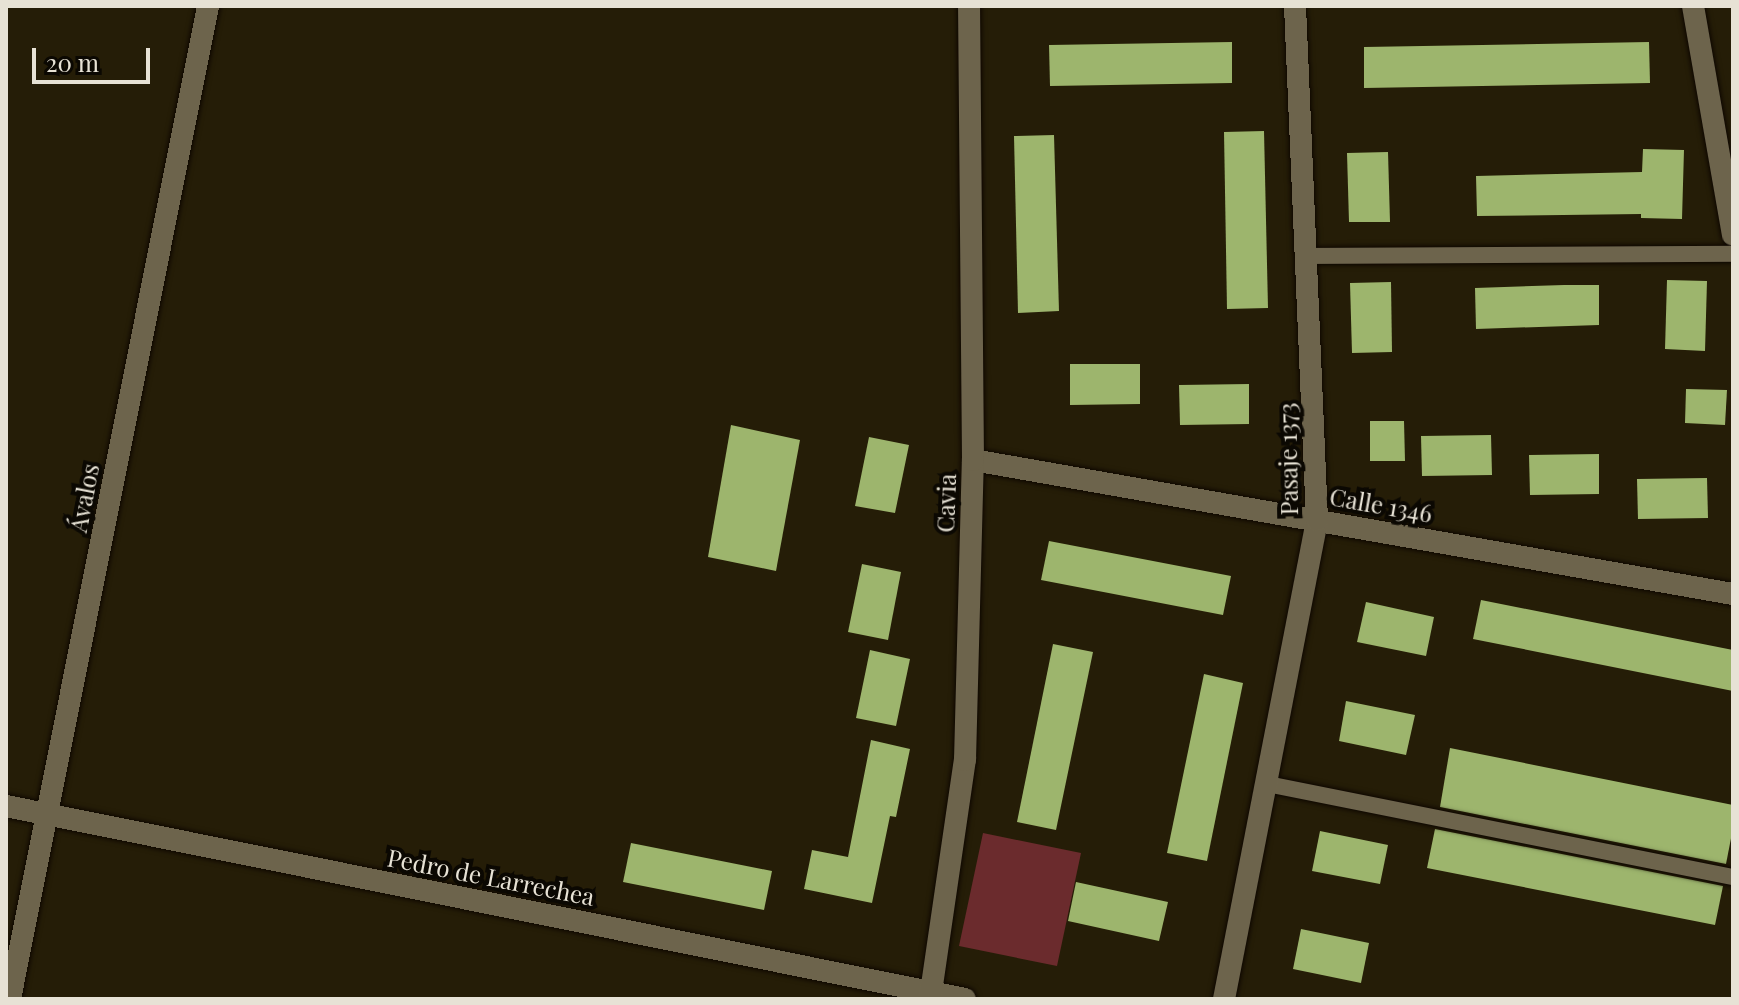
<!DOCTYPE html>
<meta charset="utf-8">
<style>
body{margin:0}
#map{position:relative;width:1739px;height:1005px;overflow:hidden;background:#251d07;font-family:"Playfair Display",serif}
div>[style]{position:absolute}
[style*='--x']{left:calc(var(--x)*1px);top:calc(var(--y)*1px);width:calc(var(--w)*1px);rotate:calc(var(--a)*1deg)}
.green>*{inset:0;background:#6b2b2d}
.building>*{inset:0;background:#9db56d}
.roads{filter:drop-shadow(0 0 2px #0e0700) drop-shadow(0 0 2px #0e0700)}
.service>*{height:16px;margin:-8px;padding:0 8px;transform-origin:8px;border-radius:8px;background:#6d644c}
.minor>*{height:22px;margin:-11px;padding:0 11px;transform-origin:11px;border-radius:11px;background:#6d644c}
span{translate:-50% -50%;white-space:nowrap;text-align:center;line-height:1.15;-webkit-text-stroke:8px #0b0802;paint-order:stroke}
.street-label{font-size:24px;color:#e7e2d5}
.frame{position:absolute;inset:0;border:8px solid #e7e2d5;pointer-events:none}
.scale{position:absolute;left:32px;top:48px;width:118px;height:36px;box-sizing:border-box;border:4px solid #e7e2d5;border-top:0;padding-left:10px;font-size:24px;line-height:28px;white-space:nowrap;color:#e7e2d5;-webkit-text-stroke:6px #0b0802;paint-order:stroke}
</style>
<div id="map">
<div class="green">
<div style="clip-path:polygon(983px 833px,1081px 853px,1057px 966px,959px 946px)"></div>
</div>
<div class="building">
<div style="clip-path:polygon(1232px 42px,1232px 83px,1050px 86px,1049px 45px)"></div>
<div style="clip-path:polygon(1649px 42px,1650px 83px,1364px 88px,1364px 47px)"></div>
<div style="clip-path:polygon(1264px 131px,1268px 308px,1227px 309px,1224px 132px)"></div>
<div style="clip-path:polygon(1054px 135px,1059px 311px,1018px 313px,1014px 136px)"></div>
<div style="clip-path:polygon(1643px 149px,1684px 150px,1682px 219px,1641px 218px,1641px 214px,1477px 216px,1476px 176px,1642px 172px)"></div>
<div style="clip-path:polygon(1388px 152px,1390px 222px,1349px 222px,1347px 153px)"></div>
<div style="clip-path:polygon(1667px 280px,1707px 281px,1705px 351px,1665px 349px)"></div>
<div style="clip-path:polygon(1391px 282px,1392px 352px,1352px 353px,1350px 283px)"></div>
<div style="clip-path:polygon(1564px 285px,1599px 285px,1599px 325px,1476px 329px,1475px 288px)"></div>
<div style="clip-path:polygon(1070px 364px,1140px 364px,1140px 404px,1070px 405px)"></div>
<div style="clip-path:polygon(1249px 384px,1249px 424px,1180px 425px,1179px 385px)"></div>
<div style="clip-path:polygon(1686px 389px,1727px 390px,1725px 425px,1685px 423px)"></div>
<div style="clip-path:polygon(1370px 421px,1404px 421px,1405px 461px,1370px 461px)"></div>
<div style="clip-path:polygon(731px 425px,800px 440px,776px 571px,708px 557px)"></div>
<div style="clip-path:polygon(1491px 435px,1492px 475px,1422px 476px,1421px 436px)"></div>
<div style="clip-path:polygon(869px 437px,909px 445px,895px 513px,855px 506px)"></div>
<div style="clip-path:polygon(1599px 454px,1599px 494px,1530px 495px,1529px 455px)"></div>
<div style="clip-path:polygon(1707px 478px,1708px 518px,1638px 519px,1637px 479px)"></div>
<div style="clip-path:polygon(1049px 541px,1231px 576px,1223px 615px,1041px 580px)"></div>
<div style="clip-path:polygon(862px 564px,901px 572px,888px 640px,848px 632px)"></div>
<div style="clip-path:polygon(1481px 600px,1733px 650px,1733px 691px,1473px 639px)"></div>
<div style="clip-path:polygon(1366px 602px,1434px 617px,1426px 656px,1357px 642px)"></div>
<div style="clip-path:polygon(1053px 644px,1093px 652px,1056px 830px,1017px 822px)"></div>
<div style="clip-path:polygon(870px 650px,910px 659px,896px 726px,856px 718px)"></div>
<div style="clip-path:polygon(1204px 674px,1243px 683px,1207px 861px,1167px 853px)"></div>
<div style="clip-path:polygon(1346px 701px,1415px 715px,1406px 755px,1339px 741px)"></div>
<div style="clip-path:polygon(871px 740px,910px 749px,896px 817px,890px 816px,872px 903px,804px 889px,812px 850px,848px 857px)"></div>
<div style="clip-path:polygon(1450px 748px,1733px 805px,1733px 828px,1726px 864px,1440px 807px)"></div>
<div style="clip-path:polygon(1435px 829px,1723px 886px,1715px 925px,1427px 868px)"></div>
<div style="clip-path:polygon(1320px 831px,1388px 845px,1380px 884px,1312px 871px)"></div>
<div style="clip-path:polygon(631px 843px,772px 871px,764px 910px,623px 882px)"></div>
<div style="clip-path:polygon(1076px 882px,1168px 902px,1159px 941px,1068px 921px)"></div>
<div style="clip-path:polygon(1301px 929px,1369px 943px,1361px 983px,1293px 969px)"></div>
</div>
<div class="roads">
<div class="service">
<div style="--x:1308;--y:256;--w:425;--a:-0.3"></div>
<div style="--x:1267;--y:784;--w:475;--a:11.3"></div>
</div>
<div class="minor">
<div style="--x:1693;--y:6;--w:232;--a:80.1"></div>
<div style="--x:973;--y:460;--w:772;--a:10"></div>
<div style="--x:6;--y:806;--w:978;--a:11.38"></div>
<div style="--x:10;--y:999;--w:1013;--a:-78.72"></div>
<div style="--x:930;--y:999;--w:242;--a:-81.7"></div>
<div style="--x:965;--y:760;--w:300;--a:-88.5"></div>
<div style="--x:973;--y:460;--w:454;--a:-90.5"></div>
<div style="--x:1224;--y:999;--w:488;--a:-79"></div>
<div style="--x:1317;--y:520;--w:514;--a:-92.45"></div>
</div>
</div>
<div class="street-label">
<span style="left:1288px;top:459px;rotate:-91deg">Pasaje 1373</span>
<span style="left:84px;top:498px;rotate:-79deg">Ávalos</span>
<span style="left:946px;top:503px;rotate:-88deg">Cavia</span>
<span style="left:1381px;top:505px;rotate:10deg">Calle 1346</span>
<span style="left:491px;top:877px;rotate:11deg">Pedro de Larrechea</span>
</div>
<div class="frame"></div>
<div class="scale">20 m</div>
</div>
